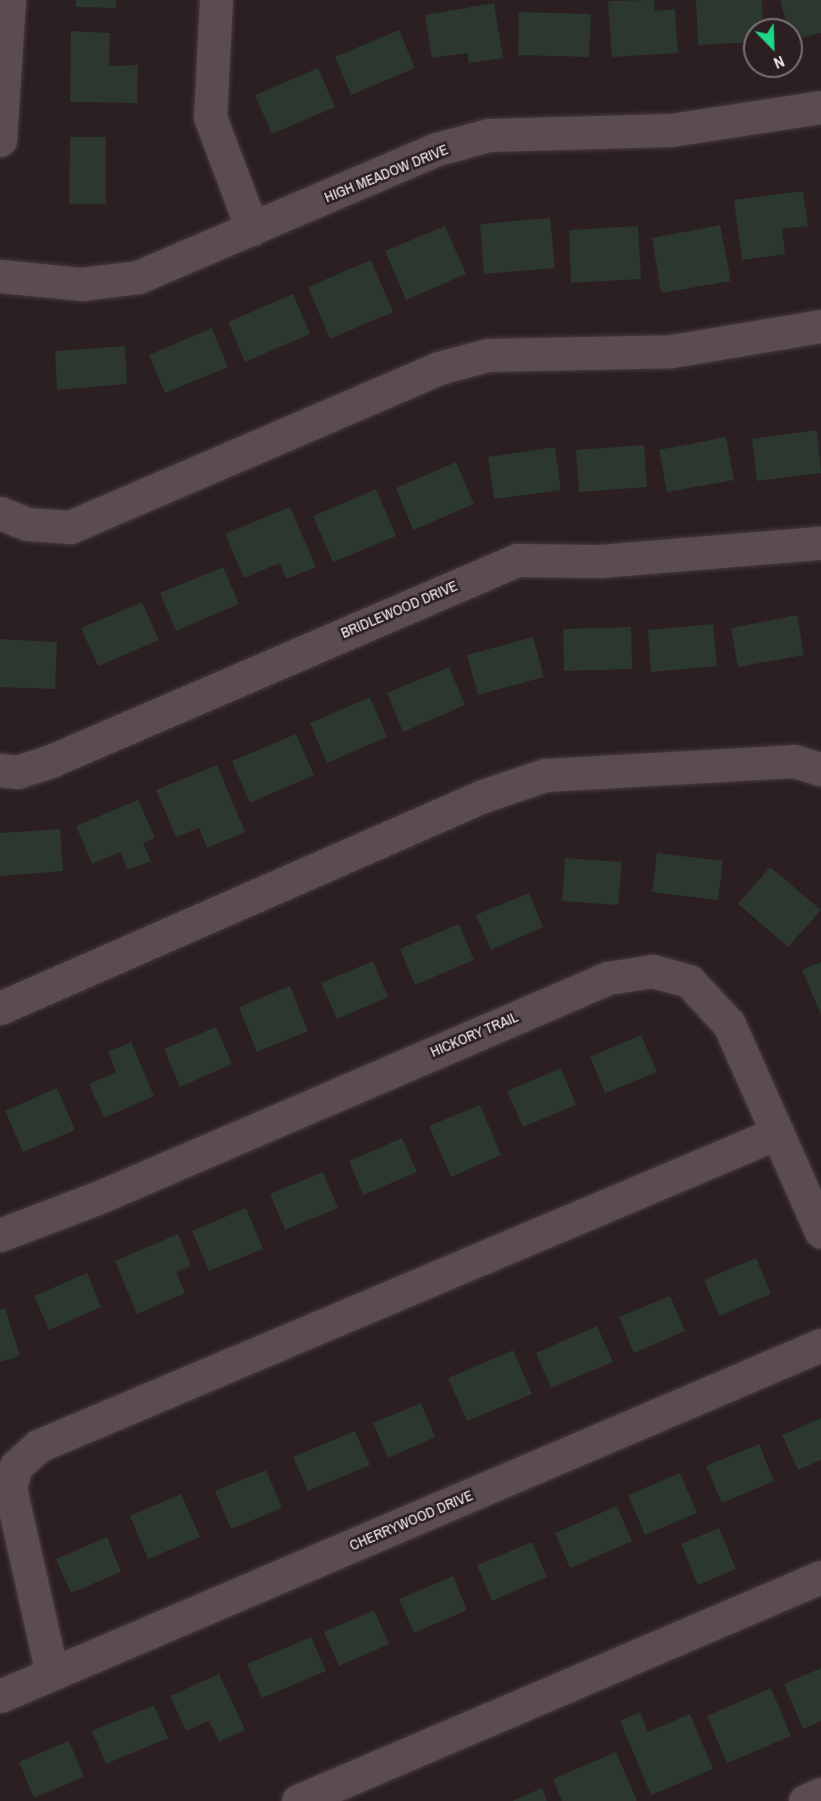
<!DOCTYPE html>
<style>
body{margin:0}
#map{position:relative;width:821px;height:1801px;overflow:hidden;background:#2b1f21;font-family:"Archivo Narrow",sans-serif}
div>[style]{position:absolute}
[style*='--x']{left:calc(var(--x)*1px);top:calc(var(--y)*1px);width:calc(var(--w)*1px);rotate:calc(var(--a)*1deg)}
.building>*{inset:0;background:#2c3730}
.roads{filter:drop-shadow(0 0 2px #453b3d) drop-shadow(0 0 2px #453b3d)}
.minor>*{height:33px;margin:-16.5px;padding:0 16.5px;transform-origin:16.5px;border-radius:16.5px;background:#5b4d4f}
span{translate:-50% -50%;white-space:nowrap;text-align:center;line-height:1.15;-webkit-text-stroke:5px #2b1f21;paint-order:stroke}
.street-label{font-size:15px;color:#f5eced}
.north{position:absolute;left:743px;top:18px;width:60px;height:60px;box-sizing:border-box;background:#2b1f21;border:2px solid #7c7173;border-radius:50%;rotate:157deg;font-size:16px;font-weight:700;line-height:24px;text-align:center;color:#f5eced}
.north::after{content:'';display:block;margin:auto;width:21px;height:27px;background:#1bd988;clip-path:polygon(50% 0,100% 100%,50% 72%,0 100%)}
</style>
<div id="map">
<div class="building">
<div style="clip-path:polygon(76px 0,116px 0,116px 8px,76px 7px)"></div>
<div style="clip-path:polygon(654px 0,655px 11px,675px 9px,678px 53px,612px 57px,608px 1px)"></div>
<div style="clip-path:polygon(696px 0,762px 0,763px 30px,755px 30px,755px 42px,698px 45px)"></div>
<div style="clip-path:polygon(780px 0,821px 0,821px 33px,791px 40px)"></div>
<div style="clip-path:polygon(494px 3px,503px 58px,469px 63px,467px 53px,432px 58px,425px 15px)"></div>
<div style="clip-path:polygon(519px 12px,591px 14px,589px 57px,518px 55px)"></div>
<div style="clip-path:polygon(399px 30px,415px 68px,351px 95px,335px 57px)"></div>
<div style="clip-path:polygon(71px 31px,110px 33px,109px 66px,138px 65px,137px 103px,70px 102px)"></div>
<div style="clip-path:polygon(318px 68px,335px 107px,272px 134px,255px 95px)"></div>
<div style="clip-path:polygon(70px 137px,106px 137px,106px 204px,69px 204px)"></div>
<div style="clip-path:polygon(803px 191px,808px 226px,782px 229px,785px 254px,742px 260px,734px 200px)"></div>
<div style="clip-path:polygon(550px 218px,555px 268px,484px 274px,480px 224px)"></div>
<div style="clip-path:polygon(720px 225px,731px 281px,661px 293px,652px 238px)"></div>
<div style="clip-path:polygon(445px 226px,466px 274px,406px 300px,385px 251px)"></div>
<div style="clip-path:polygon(638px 226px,641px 279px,571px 283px,569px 230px)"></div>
<div style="clip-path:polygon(371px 260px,393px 312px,330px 339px,308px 287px)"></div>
<div style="clip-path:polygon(293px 294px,310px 334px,245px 362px,228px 322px)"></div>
<div style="clip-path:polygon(212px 328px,228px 367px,165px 393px,149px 355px)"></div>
<div style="clip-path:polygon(125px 346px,127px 384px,57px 390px,55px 351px)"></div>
<div style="clip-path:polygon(817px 430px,821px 473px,757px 481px,752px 439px)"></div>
<div style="clip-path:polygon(726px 437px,734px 480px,667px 492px,659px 450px)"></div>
<div style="clip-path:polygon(644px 445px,647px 487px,579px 492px,576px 450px)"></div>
<div style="clip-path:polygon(555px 447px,561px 490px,494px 499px,488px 457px)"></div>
<div style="clip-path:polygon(456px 462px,474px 504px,413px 530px,396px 488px)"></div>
<div style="clip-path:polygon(376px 489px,396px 536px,333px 562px,313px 516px)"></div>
<div style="clip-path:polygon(290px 507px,316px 567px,286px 579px,280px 563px,244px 578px,225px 534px)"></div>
<div style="clip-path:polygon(223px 567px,239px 604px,176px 631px,160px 593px)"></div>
<div style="clip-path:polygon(142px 602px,159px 640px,98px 666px,81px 628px)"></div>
<div style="clip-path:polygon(797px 615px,804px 655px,738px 667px,731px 628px)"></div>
<div style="clip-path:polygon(713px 624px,717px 666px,651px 672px,648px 630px)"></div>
<div style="clip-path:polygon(631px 627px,632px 669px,564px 671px,563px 629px)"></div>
<div style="clip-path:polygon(533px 637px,544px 677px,478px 695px,467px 655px)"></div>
<div style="clip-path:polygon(0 639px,57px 642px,55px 689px,0 687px)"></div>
<div style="clip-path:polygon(449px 667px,465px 705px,403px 732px,387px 693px)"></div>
<div style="clip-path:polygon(370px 697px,387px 737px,327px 763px,310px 723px)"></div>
<div style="clip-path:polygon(296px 734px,314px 775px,250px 803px,232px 761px)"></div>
<div style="clip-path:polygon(217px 765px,245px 832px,207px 848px,199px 828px,176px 837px,156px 790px)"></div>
<div style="clip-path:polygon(138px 800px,155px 838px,143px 843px,151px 861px,128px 870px,120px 852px,92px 864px,76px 826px)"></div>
<div style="clip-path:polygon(60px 829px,63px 871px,0 876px,0 833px)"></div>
<div style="clip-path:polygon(657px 853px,723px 861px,718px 900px,652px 892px)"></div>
<div style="clip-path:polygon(565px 858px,622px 862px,618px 905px,562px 901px)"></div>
<div style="clip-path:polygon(770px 867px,821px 910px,788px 947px,738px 904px)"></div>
<div style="clip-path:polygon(529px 893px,543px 927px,491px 950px,476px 915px)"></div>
<div style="clip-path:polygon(459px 924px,474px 960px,415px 985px,400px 949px)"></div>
<div style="clip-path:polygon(373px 961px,388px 997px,337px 1019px,321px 983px)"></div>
<div style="clip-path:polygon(821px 962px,821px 1014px,802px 970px)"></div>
<div style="clip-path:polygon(290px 986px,308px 1031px,257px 1052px,239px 1007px)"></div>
<div style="clip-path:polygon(216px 1027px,232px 1064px,180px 1087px,164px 1049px)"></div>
<div style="clip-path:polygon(641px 1035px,657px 1072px,605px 1093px,590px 1057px)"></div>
<div style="clip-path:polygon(131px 1042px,154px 1096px,104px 1118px,89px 1084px,116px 1072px,108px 1052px)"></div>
<div style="clip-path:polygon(561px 1068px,576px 1105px,523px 1127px,507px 1091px)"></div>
<div style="clip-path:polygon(57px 1088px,75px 1130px,23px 1152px,5px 1111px)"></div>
<div style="clip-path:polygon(480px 1105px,501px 1155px,451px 1177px,429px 1126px)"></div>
<div style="clip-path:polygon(402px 1138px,417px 1172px,363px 1195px,349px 1161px)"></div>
<div style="clip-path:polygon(323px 1172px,338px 1208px,285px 1230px,270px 1194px)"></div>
<div style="clip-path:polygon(246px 1208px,263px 1249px,209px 1271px,192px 1231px)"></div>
<div style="clip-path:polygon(178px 1234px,191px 1266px,176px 1272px,185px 1293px,137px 1314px,115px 1261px)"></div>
<div style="clip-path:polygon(756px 1258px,771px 1294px,719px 1316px,704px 1280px)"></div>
<div style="clip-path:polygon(87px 1273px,101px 1307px,49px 1330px,34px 1296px)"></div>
<div style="clip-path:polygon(670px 1296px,685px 1331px,634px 1353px,619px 1317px)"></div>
<div style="clip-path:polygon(5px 1308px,20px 1356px,0 1362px,0 1310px)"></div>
<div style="clip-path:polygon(597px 1326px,613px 1362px,551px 1388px,536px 1353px)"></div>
<div style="clip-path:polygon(513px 1350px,532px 1394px,467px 1421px,448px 1378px)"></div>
<div style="clip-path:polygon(421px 1403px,435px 1437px,388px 1458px,373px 1423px)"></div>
<div style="clip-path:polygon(821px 1418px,821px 1460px,798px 1470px,782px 1435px)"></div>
<div style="clip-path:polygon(355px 1431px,370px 1465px,308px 1491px,293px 1457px)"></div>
<div style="clip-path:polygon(759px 1444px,774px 1481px,722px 1503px,706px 1466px)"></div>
<div style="clip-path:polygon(266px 1470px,282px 1508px,231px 1529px,215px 1491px)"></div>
<div style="clip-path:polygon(680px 1473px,697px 1513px,645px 1535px,628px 1495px)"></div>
<div style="clip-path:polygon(181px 1494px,200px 1537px,148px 1559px,130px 1516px)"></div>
<div style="clip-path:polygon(617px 1506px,632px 1541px,570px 1568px,555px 1533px)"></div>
<div style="clip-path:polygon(719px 1528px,736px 1569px,698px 1585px,681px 1544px)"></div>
<div style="clip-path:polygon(107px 1537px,121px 1572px,71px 1593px,56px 1559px)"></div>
<div style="clip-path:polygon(532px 1542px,547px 1577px,492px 1601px,477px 1565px)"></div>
<div style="clip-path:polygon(453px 1576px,467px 1610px,414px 1633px,399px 1599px)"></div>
<div style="clip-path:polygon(374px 1610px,389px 1644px,339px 1666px,324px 1632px)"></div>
<div style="clip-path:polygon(311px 1637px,326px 1671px,262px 1698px,247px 1664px)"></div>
<div style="clip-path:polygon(821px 1668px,821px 1721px,803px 1729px,784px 1684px)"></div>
<div style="clip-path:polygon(219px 1674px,245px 1730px,219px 1742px,209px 1721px,186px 1731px,170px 1696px)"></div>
<div style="clip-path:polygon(771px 1688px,791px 1736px,727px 1763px,707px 1716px)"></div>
<div style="clip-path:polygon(154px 1705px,168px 1738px,106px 1764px,92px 1731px)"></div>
<div style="clip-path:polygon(640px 1712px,648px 1732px,690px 1714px,713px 1769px,651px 1795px,620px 1721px)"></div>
<div style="clip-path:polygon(69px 1741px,84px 1777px,34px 1798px,19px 1762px)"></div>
<div style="clip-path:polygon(616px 1752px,637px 1801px,562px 1801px,553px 1779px)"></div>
<div style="clip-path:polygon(542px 1788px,547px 1801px,512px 1801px)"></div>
</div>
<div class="roads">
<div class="minor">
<div style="--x:216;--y:0;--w:117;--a:92.9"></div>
<div style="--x:210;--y:117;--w:120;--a:69.4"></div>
<div style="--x:0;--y:140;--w:140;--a:-86.3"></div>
<div style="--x:0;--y:276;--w:81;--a:5.6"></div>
<div style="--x:81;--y:284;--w:57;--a:-7"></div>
<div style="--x:138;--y:277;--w:325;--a:-23.2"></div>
<div style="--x:437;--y:149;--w:54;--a:-15.1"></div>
<div style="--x:489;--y:135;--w:182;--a:-1.6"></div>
<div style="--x:671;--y:130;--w:152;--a:-8.7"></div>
<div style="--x:0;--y:513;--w:29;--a:22"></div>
<div style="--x:27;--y:524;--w:43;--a:4"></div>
<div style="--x:70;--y:527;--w:402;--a:-23.3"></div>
<div style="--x:439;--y:368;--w:51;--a:-14.9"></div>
<div style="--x:488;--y:355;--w:184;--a:-1.2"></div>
<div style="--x:672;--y:351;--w:151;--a:-9.5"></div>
<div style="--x:0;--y:770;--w:17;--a:7"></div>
<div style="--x:17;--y:772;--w:38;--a:-18"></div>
<div style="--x:53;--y:760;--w:505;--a:-23.32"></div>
<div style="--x:517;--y:560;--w:83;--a:0.7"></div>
<div style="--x:600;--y:561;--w:222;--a:-4.7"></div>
<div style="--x:0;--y:1008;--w:527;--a:-23.7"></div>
<div style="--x:483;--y:796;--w:65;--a:-18.7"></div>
<div style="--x:545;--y:775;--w:249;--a:-3.2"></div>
<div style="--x:794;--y:761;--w:28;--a:17"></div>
<div style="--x:0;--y:1235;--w:109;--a:-20.9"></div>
<div style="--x:102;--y:1196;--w:551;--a:-23.31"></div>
<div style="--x:608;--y:978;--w:45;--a:-9"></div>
<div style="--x:652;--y:971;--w:38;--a:15"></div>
<div style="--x:689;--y:981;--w:59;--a:47.1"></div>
<div style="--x:729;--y:1024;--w:227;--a:66.1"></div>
<div style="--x:52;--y:1674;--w:191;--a:-102.7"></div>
<div style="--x:10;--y:1488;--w:23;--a:-75"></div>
<div style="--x:16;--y:1466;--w:30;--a:-42"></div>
<div style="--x:38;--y:1446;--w:803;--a:-22.95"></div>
<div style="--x:0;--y:1696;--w:893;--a:-23.15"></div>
<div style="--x:298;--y:1801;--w:569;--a:-23.19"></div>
<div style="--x:805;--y:1801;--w:17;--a:-24"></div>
</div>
</div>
<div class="street-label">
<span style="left:386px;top:173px;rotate:-22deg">HIGH MEADOW DRIVE</span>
<span style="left:399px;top:609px;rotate:-23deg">BRIDLEWOOD DRIVE</span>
<span style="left:474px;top:1034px;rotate:-23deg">HICKORY TRAIL</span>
<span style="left:411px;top:1520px;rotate:-23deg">CHERRYWOOD DRIVE</span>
</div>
<div class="north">N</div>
</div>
